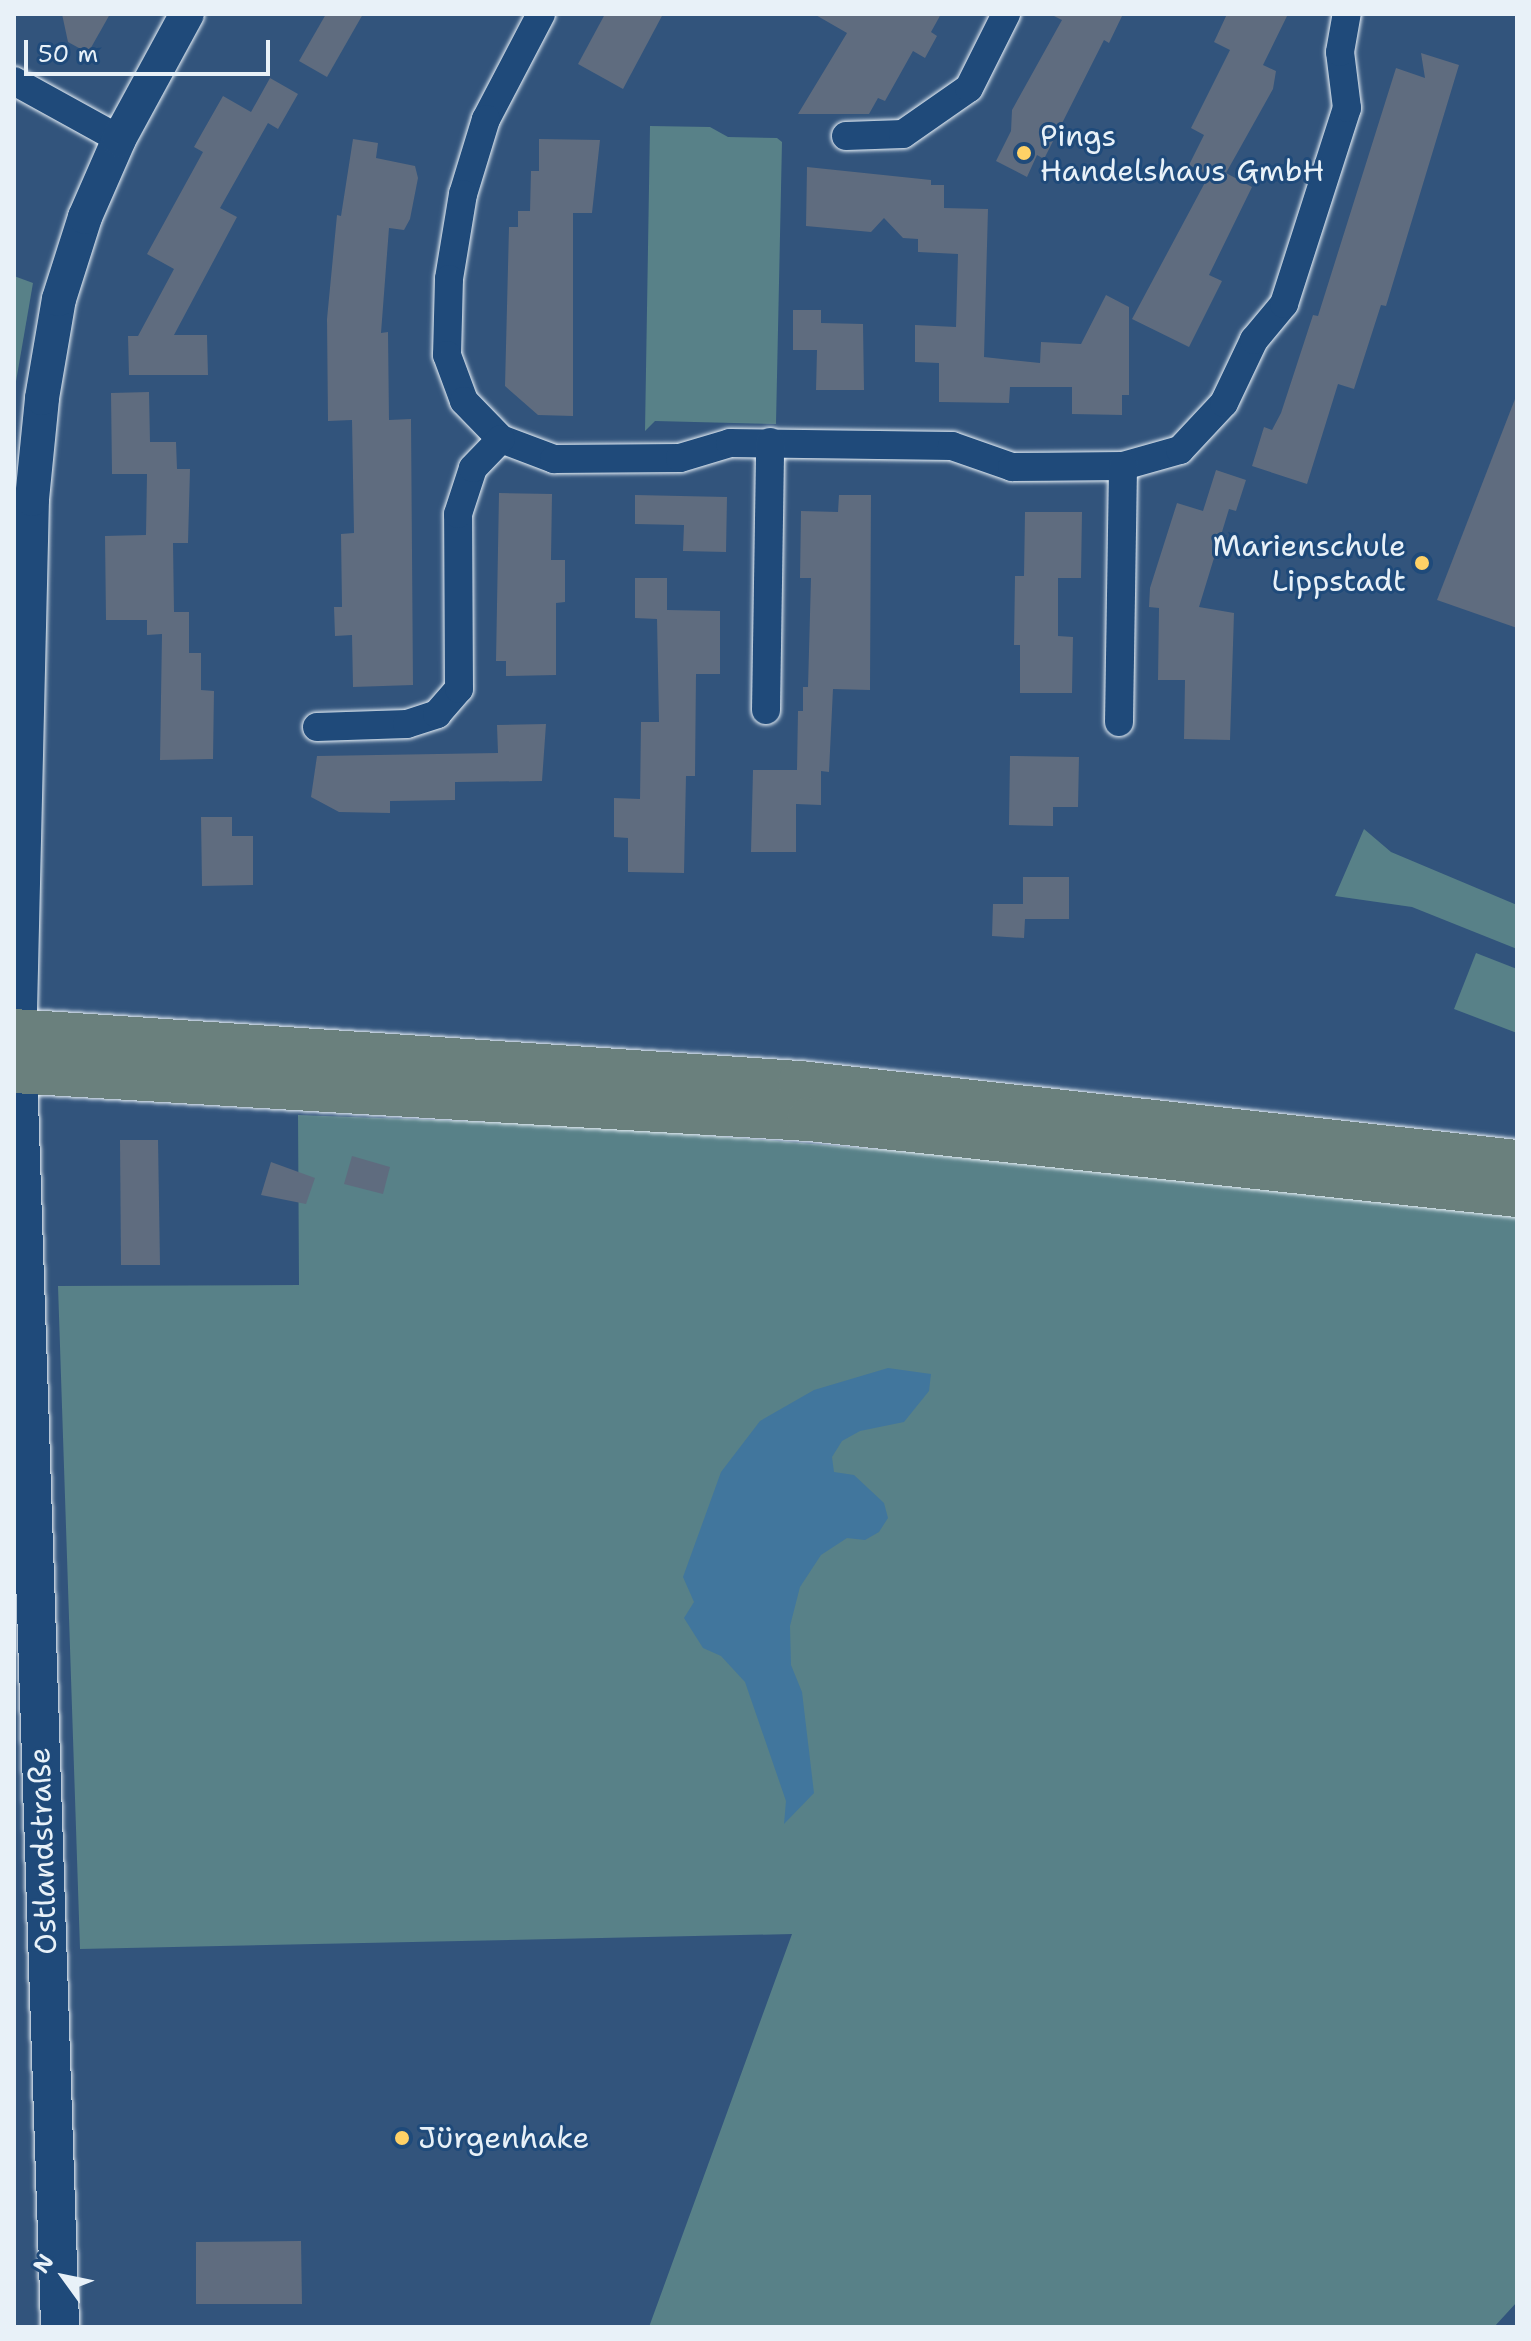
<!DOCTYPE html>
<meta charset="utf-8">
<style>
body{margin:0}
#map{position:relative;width:1531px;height:2341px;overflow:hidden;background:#32547c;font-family:"Shantell Sans",sans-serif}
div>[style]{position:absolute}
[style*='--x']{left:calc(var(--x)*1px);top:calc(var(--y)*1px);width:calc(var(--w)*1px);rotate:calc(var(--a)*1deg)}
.green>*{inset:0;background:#588188}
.water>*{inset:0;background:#41769d}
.building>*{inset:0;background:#5f6c7f}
.roads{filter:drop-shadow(0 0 2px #e8f1f8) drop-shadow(0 0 2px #e8f1f8)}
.minor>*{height:28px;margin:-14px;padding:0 14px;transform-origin:14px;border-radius:14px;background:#1f4a7a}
.tertiary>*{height:34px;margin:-17px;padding:0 17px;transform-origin:17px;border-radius:17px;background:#1f4a7a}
.secondary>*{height:38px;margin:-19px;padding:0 19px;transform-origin:19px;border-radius:19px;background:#1f4a7a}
.primary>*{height:44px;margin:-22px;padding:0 22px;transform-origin:22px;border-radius:22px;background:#6a807d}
.dots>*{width:22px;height:22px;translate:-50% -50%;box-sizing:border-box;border:4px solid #1f4a7a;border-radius:50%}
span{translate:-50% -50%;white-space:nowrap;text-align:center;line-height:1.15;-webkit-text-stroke:6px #1f4a7a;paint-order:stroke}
.poi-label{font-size:30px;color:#e8f1f8}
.left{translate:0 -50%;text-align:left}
.right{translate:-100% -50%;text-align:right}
.street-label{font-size:30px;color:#e8f1f8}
.frame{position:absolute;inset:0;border:16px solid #e8f1f8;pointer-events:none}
.north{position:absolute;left:24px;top:2237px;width:80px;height:80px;-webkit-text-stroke:6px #1f4a7a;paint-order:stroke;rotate:303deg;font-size:22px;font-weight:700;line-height:32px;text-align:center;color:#e8f1f8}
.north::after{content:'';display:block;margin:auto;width:28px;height:36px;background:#e8f1f8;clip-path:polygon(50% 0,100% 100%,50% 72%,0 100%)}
.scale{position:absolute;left:24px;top:40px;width:246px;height:36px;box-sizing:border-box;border:4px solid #e8f1f8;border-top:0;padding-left:10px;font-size:24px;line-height:28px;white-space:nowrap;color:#e8f1f8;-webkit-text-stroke:6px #1f4a7a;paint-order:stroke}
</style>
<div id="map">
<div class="green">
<div style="clip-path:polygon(650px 126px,710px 127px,728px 137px,777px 138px,782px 142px,776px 424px,655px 421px,645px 431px)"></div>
<div style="clip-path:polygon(14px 276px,33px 283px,14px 393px)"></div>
<div style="clip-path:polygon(1364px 829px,1391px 852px,1517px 905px,1517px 949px,1412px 907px,1335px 896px)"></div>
<div style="clip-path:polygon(1476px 953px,1517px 969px,1517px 1033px,1454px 1009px)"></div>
<div style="clip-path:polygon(298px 1115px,596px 1126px,1068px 1165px,1517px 1212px,1517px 2302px,1494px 2327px,649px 2327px,792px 1934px,80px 1949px,58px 1286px,299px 1285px)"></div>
</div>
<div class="water">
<div style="clip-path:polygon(888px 1368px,931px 1374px,929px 1391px,904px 1422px,860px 1431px,842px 1441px,832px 1457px,834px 1472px,854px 1475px,884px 1503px,888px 1518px,879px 1532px,865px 1540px,847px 1538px,821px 1555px,800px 1587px,790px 1626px,791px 1665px,802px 1692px,814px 1793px,784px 1824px,786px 1801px,745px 1682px,721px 1656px,703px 1648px,684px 1618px,694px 1602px,683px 1577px,721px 1472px,760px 1421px,814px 1390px)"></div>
</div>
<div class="building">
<div style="clip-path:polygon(62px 14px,110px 14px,88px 53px,68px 42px)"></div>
<div style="clip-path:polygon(326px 14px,363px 14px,327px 77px,299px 61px)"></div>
<div style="clip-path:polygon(605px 14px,663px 14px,623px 89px,578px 64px)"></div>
<div style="clip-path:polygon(814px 14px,941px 14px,931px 32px,937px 36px,925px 58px,913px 51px,885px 101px,878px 98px,869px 114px,798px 114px,847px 33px)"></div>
<div style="clip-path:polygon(1050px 14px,1123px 14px,1109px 43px,1104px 40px,1044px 159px,1037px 155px,1027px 177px,996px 161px,1011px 131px,1012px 110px,1062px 20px)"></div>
<div style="clip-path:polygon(1227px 14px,1288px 14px,1263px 65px,1276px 71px,1273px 89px,1226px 173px,1252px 187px,1209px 275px,1222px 281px,1189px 347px,1132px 319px,1209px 175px,1189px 165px,1204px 135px,1191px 128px,1230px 50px,1214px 42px)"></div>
<div style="clip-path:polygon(1421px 53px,1459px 65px,1386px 306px,1381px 305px,1354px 389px,1338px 384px,1307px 484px,1252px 466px,1264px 427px,1272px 430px,1281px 413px,1313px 315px,1318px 316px,1396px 68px,1425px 78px)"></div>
<div style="clip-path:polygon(270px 78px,298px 94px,278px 129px,268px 123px,220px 208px,237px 217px,174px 335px,207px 335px,208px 375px,129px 375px,128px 336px,138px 336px,174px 269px,147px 254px,203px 152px,194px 147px,223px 96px,251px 112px)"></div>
<div style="clip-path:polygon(353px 139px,378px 143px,376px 158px,415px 166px,418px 178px,410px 219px,404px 230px,389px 228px,381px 333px,388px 332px,389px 420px,411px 419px,413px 685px,353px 687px,352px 635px,335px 636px,334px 607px,342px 607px,341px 534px,354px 533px,352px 420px,328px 421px,327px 319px,337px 215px,341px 216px)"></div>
<div style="clip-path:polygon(539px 139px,600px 140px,592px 213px,573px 213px,573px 416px,538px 415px,505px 386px,509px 227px,518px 227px,518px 211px,530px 211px,531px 171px,539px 171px)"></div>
<div style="clip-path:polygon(807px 167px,931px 180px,931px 185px,944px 185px,944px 208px,988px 209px,984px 357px,1040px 363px,1041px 342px,1081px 344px,1106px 295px,1129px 307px,1129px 395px,1122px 395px,1122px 415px,1072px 414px,1072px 387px,1010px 387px,1009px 403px,939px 402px,939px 363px,915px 362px,915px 325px,956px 327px,958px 254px,918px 252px,918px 239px,903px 238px,884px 218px,871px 232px,806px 226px)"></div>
<div style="clip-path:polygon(793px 310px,821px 310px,821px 323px,863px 324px,864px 390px,816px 390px,817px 350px,793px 350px)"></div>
<div style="clip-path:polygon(149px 392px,150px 442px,176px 442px,177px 469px,190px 469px,188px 543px,173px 543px,174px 612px,189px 612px,189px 653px,201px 653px,201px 690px,214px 691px,213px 759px,160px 760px,162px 634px,147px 635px,147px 620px,106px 620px,105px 536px,146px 535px,147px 474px,112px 474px,111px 393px)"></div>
<div style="clip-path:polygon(1515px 399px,1517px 399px,1517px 628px,1437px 600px)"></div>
<div style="clip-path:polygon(1216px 470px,1246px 480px,1236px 511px,1229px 509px,1199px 607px,1234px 613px,1230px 740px,1184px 739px,1185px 680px,1158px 680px,1159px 608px,1149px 607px,1150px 588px,1177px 503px,1203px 511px)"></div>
<div style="clip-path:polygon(499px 493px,552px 494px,551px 560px,565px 560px,565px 602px,556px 603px,556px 675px,506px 676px,506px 661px,496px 661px)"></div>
<div style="clip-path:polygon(635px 495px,727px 497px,726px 552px,683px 551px,684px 525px,635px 524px)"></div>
<div style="clip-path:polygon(839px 495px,871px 495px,870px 690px,833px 689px,829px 772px,821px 771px,821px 805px,796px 804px,796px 852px,751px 852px,753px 770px,797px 770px,798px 711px,803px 711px,803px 687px,808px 687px,811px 578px,800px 578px,801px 511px,838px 512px)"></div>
<div style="clip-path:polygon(1025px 512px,1082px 512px,1081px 578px,1058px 578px,1058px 636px,1073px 637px,1072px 693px,1020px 693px,1020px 645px,1014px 645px,1015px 576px,1024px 576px)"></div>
<div style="clip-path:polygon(635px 578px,667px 578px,667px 610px,720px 611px,720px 674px,696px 674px,695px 776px,686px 776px,684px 873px,628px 872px,628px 838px,614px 837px,614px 798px,640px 799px,641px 722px,659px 722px,657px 619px,635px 618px)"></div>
<div style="clip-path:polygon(546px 724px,542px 781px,455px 782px,455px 800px,390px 801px,390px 813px,339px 812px,311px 797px,317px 756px,498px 753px,497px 725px)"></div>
<div style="clip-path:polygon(1010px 756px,1079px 757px,1078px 807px,1053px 807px,1053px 826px,1009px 825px)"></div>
<div style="clip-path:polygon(201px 817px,232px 817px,232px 836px,253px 836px,253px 885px,202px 886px)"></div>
<div style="clip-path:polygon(1023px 877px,1069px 877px,1069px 919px,1025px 919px,1024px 938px,992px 936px,993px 904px,1023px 904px)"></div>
<div style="clip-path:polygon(120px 1140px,158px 1140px,160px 1265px,121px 1265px)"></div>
<div style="clip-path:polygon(352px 1156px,390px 1167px,383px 1194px,344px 1184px)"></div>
<div style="clip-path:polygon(271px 1162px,315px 1178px,306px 1204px,261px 1195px)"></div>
<div style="clip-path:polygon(301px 2241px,302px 2304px,196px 2304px,196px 2242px)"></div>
</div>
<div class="roads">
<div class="minor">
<div style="--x:541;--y:14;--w:119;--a:117.6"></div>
<div style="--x:486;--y:119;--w:78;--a:107"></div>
<div style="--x:463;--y:194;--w:86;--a:99.4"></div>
<div style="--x:449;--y:279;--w:76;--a:91.5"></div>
<div style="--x:447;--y:355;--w:49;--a:69.7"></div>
<div style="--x:464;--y:401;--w:53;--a:45.8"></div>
<div style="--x:501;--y:439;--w:57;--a:20.7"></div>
<div style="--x:554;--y:459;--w:126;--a:-0.5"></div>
<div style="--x:680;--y:458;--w:52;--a:-16.7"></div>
<div style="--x:730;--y:443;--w:222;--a:0.8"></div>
<div style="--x:952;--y:446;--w:64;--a:19.3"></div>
<div style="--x:1012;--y:467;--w:111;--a:-0.5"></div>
<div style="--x:1123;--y:466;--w:59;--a:-15.7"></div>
<div style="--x:1180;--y:450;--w:64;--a:-46.9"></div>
<div style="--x:1224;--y:403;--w:70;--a:-64.5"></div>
<div style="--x:1254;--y:340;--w:47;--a:-50.2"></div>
<div style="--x:1284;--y:304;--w:206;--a:-72.2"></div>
<div style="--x:1347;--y:108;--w:56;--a:-97.1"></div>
<div style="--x:1340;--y:52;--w:39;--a:-80"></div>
<div style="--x:14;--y:81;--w:120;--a:28.9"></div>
<div style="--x:846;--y:136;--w:57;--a:-2"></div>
<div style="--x:903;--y:134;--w:80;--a:-34.9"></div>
<div style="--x:969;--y:88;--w:83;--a:-63.4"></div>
<div style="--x:766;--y:710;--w:268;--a:-89.1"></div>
<div style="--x:1119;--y:722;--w:256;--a:-89.1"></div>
<div style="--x:317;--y:727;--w:90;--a:-1.9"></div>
<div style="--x:407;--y:724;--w:32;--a:-18"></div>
<div style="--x:437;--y:714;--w:33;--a:-49"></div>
<div style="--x:459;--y:689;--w:175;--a:-90.3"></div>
<div style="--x:458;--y:514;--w:48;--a:-71.9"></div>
<div style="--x:473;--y:468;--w:40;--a:-46"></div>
</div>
<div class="tertiary">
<div style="--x:19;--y:1054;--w:555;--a:-88.66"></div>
<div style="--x:32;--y:499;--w:101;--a:-84.3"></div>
<div style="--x:42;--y:398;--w:100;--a:-80.3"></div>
<div style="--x:59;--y:299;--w:86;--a:-72.4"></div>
<div style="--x:85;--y:217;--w:85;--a:-66.4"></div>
<div style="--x:119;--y:139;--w:142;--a:-61.5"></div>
</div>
<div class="secondary">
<div style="--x:18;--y:1071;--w:1257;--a:88.08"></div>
</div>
<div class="primary">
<div style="--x:14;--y:1031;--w:788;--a:3.79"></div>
<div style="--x:800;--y:1083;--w:721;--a:6.29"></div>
<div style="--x:14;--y:1071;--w:796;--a:3.46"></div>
<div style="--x:809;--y:1119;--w:712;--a:6.13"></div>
</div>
</div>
<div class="dots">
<div style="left:1024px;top:153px;background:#ffd166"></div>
<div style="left:1422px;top:563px;background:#ffd166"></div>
<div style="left:402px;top:2138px;background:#ffd166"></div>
</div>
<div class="poi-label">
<span class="left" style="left:1040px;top:153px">Pings<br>Handelshaus GmbH</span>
<span class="right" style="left:1406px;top:563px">Marienschule<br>Lippstadt</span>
<span class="left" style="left:418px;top:2138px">Jürgenhake</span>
</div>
<div class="street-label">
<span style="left:43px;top:1851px;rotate:-92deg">Ostlandstraße</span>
</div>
<div class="frame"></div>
<div class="north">N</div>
<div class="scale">50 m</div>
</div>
